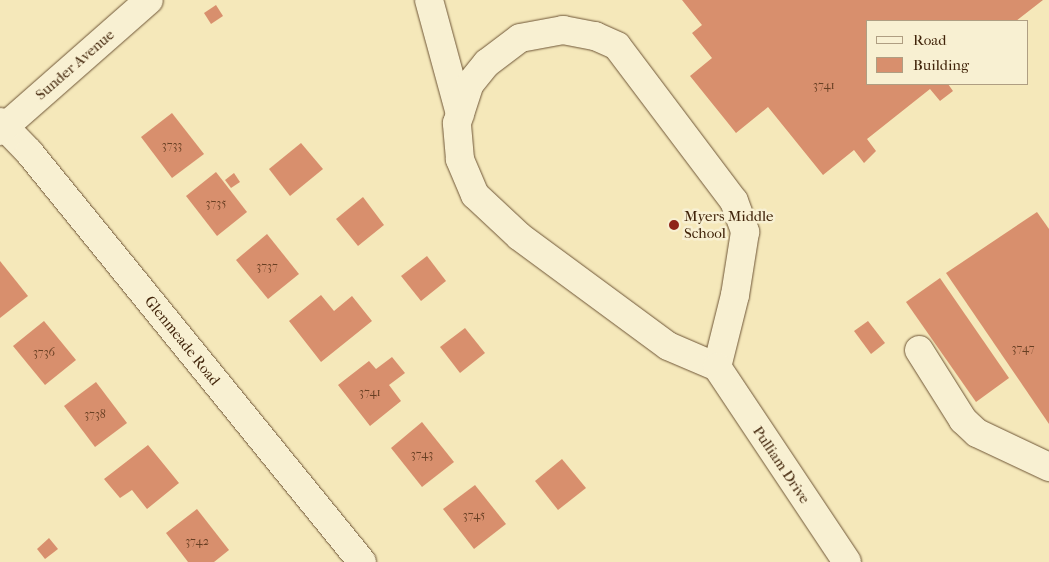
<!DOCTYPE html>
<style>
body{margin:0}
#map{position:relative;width:1049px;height:562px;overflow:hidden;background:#f5e8ba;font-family:"IM FELL French Canon",serif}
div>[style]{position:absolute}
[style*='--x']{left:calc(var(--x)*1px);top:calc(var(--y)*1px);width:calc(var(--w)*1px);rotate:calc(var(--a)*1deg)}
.building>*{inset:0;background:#d88f6d}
.roads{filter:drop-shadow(0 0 1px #6e5536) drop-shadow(0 0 1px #6e5536)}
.minor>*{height:28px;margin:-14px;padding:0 14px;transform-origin:14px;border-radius:14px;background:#f8f0d2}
.dots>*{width:14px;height:14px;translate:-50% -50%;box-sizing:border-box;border:2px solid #f8f0d2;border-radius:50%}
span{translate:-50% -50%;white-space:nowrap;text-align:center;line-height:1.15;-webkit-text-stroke:5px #f8f0d2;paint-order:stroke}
.number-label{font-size:12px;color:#673f23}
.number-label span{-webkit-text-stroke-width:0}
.street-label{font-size:15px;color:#41240a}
.poi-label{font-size:15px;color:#41240a}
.left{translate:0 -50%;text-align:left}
.legend{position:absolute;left:866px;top:20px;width:162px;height:65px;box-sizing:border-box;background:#f8f0d2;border:1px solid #af9e82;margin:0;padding:6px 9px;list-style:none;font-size:15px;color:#41240a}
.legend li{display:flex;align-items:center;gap:10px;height:25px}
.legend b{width:25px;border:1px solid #af9e82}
</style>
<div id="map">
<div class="building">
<div style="clip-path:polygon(682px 0,1043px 0,1016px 21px,868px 21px,868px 84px,948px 84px,953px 91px,940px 101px,930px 89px,867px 139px,876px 151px,864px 163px,854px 150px,823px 175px,768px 107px,736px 133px,690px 76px,712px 58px,692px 33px,702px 25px)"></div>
<div style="clip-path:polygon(216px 5px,223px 16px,211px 24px,204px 13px)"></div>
<div style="clip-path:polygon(172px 113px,204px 154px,172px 178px,141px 137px)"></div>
<div style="clip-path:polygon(301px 143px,323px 169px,290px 196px,269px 169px)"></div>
<div style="clip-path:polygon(216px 172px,247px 212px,217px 236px,186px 196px)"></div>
<div style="clip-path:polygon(234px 173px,240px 182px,231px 188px,225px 180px)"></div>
<div style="clip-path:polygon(363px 197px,384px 225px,358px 246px,336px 219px)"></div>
<div style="clip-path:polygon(1037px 212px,1049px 229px,1049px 424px,946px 273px)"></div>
<div style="clip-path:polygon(267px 234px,299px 274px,268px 299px,236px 260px)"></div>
<div style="clip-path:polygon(427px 256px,446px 281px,421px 301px,401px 276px)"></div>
<div style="clip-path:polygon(0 261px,28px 296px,0 318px)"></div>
<div style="clip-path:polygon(940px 278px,1009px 378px,976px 402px,906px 302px)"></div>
<div style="clip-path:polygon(321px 295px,334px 311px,352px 296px,372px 321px,321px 362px,289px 321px)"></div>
<div style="clip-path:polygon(44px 321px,76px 360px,45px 385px,13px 346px)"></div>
<div style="clip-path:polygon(868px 321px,885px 343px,871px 354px,854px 331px)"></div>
<div style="clip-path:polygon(465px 328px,485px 353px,460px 373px,440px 347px)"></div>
<div style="clip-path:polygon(392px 357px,405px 373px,389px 385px,401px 401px,370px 426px,338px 385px,369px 361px,376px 369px)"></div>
<div style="clip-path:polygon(96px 382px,127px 423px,95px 447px,64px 406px)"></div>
<div style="clip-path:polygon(422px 422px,454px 462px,422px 487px,391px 448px)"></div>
<div style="clip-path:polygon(148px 445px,179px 483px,147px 509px,132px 490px,120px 498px,104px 479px)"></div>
<div style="clip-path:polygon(562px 459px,586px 488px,558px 510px,535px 481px)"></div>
<div style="clip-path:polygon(475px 485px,506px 524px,474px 549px,443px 509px)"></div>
<div style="clip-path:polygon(197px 509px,229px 550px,214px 562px,188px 562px,166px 533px)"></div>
<div style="clip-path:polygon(49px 538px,58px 549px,45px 559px,37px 549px)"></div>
</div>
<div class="roads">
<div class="minor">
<div style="--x:429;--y:0;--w:118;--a:74.8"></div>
<div style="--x:563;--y:30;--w:33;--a:11"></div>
<div style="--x:595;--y:36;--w:24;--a:24"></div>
<div style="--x:617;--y:46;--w:194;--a:53"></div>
<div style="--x:734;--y:201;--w:33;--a:70"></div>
<div style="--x:745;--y:232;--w:64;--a:99"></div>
<div style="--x:735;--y:295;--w:74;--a:104"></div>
<div style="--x:717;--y:367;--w:53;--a:-156.8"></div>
<div style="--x:668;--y:346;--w:185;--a:-143.6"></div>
<div style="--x:519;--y:236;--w:60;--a:-137"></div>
<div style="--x:475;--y:195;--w:39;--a:-113"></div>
<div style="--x:460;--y:159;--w:36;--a:-95"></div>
<div style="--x:457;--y:123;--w:40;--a:-72"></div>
<div style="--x:469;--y:85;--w:28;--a:-51"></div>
<div style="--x:487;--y:63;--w:41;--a:-37.1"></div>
<div style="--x:520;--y:38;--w:44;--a:-10.5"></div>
<div style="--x:0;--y:122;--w:42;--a:46"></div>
<div style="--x:29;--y:152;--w:528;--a:50.92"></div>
<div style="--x:0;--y:131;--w:198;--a:-41.3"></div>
<div style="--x:919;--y:350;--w:83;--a:57.8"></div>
<div style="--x:963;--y:420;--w:19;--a:43"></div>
<div style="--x:977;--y:433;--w:80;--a:25.3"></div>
<div style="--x:717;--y:367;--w:234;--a:56.3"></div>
</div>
</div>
<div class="dots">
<div style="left:674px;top:225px;background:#8f2418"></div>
</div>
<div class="number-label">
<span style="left:824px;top:86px">3741</span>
<span style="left:172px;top:146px">3733</span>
<span style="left:216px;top:204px">3735</span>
<span style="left:267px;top:267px">3737</span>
<span style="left:1023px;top:349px">3747</span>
<span style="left:44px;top:353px">3736</span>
<span style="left:370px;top:393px">3741</span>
<span style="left:95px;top:415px">3738</span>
<span style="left:422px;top:455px">3743</span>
<span style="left:474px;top:516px">3745</span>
<span style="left:197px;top:542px">3742</span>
</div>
<div class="street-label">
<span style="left:75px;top:65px;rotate:-41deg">Sunder Avenue</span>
<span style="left:182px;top:341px;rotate:51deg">Glenmeade Road</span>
<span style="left:781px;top:465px;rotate:56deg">Pulliam Drive</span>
</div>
<div class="poi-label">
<span class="left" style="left:684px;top:225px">Myers Middle<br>School</span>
</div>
<ul class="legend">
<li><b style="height:6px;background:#f8f0d2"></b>Road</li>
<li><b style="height:14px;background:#d88f6d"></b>Building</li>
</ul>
</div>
